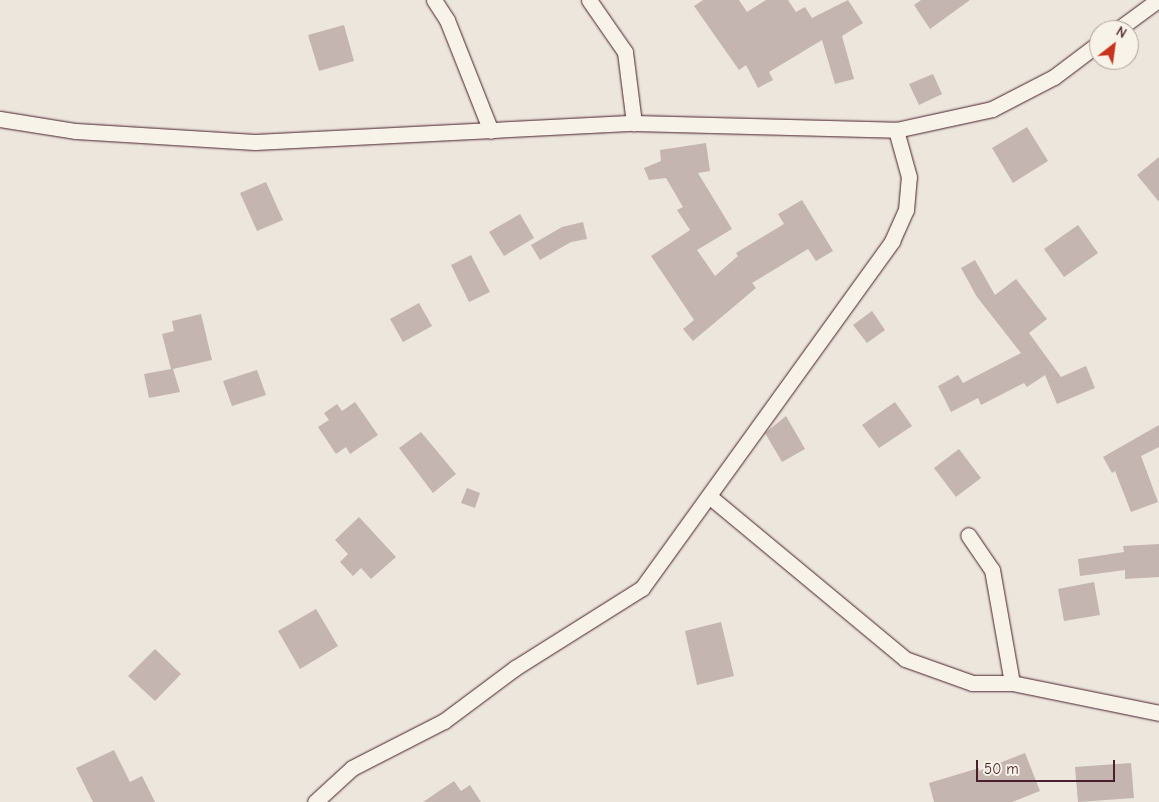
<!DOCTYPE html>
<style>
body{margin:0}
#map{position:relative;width:1159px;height:802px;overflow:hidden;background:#ece6dd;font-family:"Comic Neue",sans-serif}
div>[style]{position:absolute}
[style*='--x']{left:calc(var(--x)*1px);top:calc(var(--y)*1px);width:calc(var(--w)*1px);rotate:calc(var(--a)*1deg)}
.building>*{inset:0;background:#c4b5b0}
.roads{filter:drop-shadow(0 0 1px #4a1f2b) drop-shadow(0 0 1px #4a1f2b)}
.minor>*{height:15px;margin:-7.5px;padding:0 7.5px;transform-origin:7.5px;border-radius:7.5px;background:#f7f3e8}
span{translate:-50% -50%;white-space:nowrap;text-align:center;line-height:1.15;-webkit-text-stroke:4.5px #f7f3e8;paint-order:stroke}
.north{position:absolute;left:1089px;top:20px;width:50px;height:50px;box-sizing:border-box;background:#f7f3e8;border:1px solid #b29e9c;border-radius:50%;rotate:30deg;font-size:14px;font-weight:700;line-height:20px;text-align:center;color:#4a1f2b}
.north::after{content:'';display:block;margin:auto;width:18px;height:22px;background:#c8321e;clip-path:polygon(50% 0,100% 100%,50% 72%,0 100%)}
.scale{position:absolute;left:976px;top:760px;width:139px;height:22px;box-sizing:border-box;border:2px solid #4a1f2b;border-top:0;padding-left:6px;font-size:15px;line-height:18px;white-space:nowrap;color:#4a1f2b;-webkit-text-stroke:4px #f7f3e8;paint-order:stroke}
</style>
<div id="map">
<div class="building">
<div style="clip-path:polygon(703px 0,739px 0,747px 12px,766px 0,788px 0,796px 12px,805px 7px,812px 18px,848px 0,863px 23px,842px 36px,854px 79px,835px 84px,822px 40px,769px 72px,773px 80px,758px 88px,746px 65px,739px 70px,694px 6px)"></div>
<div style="clip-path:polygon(921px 0,970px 0,930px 29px,914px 5px)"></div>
<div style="clip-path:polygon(344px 25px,354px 61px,319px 71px,308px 35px)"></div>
<div style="clip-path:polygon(933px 74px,942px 94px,919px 105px,909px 84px)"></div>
<div style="clip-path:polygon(1027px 127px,1048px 161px,1013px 183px,992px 148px)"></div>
<div style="clip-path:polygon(706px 143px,710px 171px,698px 173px,732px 229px,697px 250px,715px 276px,738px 256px,736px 253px,784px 224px,778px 214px,802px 200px,833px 251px,816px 261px,808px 249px,752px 283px,756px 288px,693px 341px,683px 329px,694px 320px,651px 256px,690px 230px,677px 210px,683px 207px,666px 178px,649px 180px,644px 168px,661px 161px,660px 150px)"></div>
<div style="clip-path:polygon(1159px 157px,1159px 202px,1137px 175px)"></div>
<div style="clip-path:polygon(266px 182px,283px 220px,257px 231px,240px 193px)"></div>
<div style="clip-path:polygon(520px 214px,534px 238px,504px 256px,489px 232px)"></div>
<div style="clip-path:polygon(583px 222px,587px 239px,571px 242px,540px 260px,531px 245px,562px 227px)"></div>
<div style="clip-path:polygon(1078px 225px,1098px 253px,1064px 277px,1044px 249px)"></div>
<div style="clip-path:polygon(471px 255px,490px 292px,469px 302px,451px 265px)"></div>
<div style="clip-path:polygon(975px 260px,995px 295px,1016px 279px,1047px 319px,1029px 333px,1061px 377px,1086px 366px,1095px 388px,1057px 404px,1045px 375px,1027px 387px,1024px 383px,981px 405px,978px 398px,951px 412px,938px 386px,958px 375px,963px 383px,1021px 353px,977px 297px,961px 268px)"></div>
<div style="clip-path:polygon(419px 303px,432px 326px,403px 342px,390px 319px)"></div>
<div style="clip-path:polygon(872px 311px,885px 330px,867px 343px,853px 325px)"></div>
<div style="clip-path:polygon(201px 314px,212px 360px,173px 369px,180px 392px,149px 398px,144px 374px,171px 369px,162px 334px,174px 331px,172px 321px)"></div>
<div style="clip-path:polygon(257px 370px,266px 395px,232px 406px,223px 381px)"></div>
<div style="clip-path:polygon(355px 402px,378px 435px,350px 454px,346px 447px,336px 454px,318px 427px,329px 420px,324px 413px,337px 404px,342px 411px)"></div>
<div style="clip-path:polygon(895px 402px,912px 426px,879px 448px,862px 425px)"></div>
<div style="clip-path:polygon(786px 416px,805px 449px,782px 462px,765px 433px)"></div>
<div style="clip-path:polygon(1159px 425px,1159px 447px,1141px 456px,1158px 502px,1131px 512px,1115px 471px,1112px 473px,1103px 457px)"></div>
<div style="clip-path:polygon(421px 432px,456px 474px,433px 493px,399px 448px)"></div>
<div style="clip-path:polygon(959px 449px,981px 478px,956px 497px,934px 468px)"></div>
<div style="clip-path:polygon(467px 488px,480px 493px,475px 508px,461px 503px)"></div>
<div style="clip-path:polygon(359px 517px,396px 557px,371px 579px,361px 568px,353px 576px,340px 562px,348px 554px,335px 540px)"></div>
<div style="clip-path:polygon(1159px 544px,1159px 577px,1125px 579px,1125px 570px,1080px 576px,1078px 559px,1124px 552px,1123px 546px)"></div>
<div style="clip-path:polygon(1094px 582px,1100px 615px,1064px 621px,1058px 589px)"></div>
<div style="clip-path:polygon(316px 609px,338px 646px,300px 669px,278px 631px)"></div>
<div style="clip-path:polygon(721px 622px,734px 676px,697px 685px,685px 631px)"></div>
<div style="clip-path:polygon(155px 649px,181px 674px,155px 701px,128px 676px)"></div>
<div style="clip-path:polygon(114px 750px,130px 782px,142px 776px,155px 802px,93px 802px,76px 768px)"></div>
<div style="clip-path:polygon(1025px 753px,1040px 791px,1012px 802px,934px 802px,929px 783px,979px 768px,979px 771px)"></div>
<div style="clip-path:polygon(1131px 763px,1134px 798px,1078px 802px,1075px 767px)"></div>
<div style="clip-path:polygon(454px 781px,461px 791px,470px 785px,481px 802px,423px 802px)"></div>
</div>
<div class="roads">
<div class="minor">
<div style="--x:434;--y:0;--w:24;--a:57"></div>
<div style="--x:447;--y:20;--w:119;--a:68.4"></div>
<div style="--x:589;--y:0;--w:63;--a:55.3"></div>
<div style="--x:625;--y:52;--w:72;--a:82.8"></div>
<div style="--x:1117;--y:30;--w:51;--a:-36.2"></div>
<div style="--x:0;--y:119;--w:77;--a:9"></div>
<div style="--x:76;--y:131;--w:179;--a:3.5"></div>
<div style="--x:255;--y:142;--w:379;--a:-2.9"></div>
<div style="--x:634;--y:123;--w:262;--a:1.5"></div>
<div style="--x:896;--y:130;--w:98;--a:-12.3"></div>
<div style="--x:992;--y:109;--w:70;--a:-27.3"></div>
<div style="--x:1054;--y:77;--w:56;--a:-37.1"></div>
<div style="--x:709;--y:496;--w:255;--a:39.7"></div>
<div style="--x:905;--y:659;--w:71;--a:19.7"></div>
<div style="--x:972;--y:683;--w:40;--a:0"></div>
<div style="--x:1012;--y:683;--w:115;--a:-100"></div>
<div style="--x:992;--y:570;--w:42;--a:-124.4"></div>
<div style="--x:1012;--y:683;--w:150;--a:11.5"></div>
<div style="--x:315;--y:802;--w:50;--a:-42.6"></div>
<div style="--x:352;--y:768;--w:103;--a:-27.1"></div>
<div style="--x:444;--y:721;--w:89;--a:-36.7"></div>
<div style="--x:515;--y:668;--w:150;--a:-32.2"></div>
<div style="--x:642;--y:588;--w:428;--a:-54.2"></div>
<div style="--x:892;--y:241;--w:34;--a:-66"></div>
<div style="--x:906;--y:210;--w:33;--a:-85"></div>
<div style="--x:909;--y:177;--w:49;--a:-105.5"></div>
</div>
</div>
<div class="north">N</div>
<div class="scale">50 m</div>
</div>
